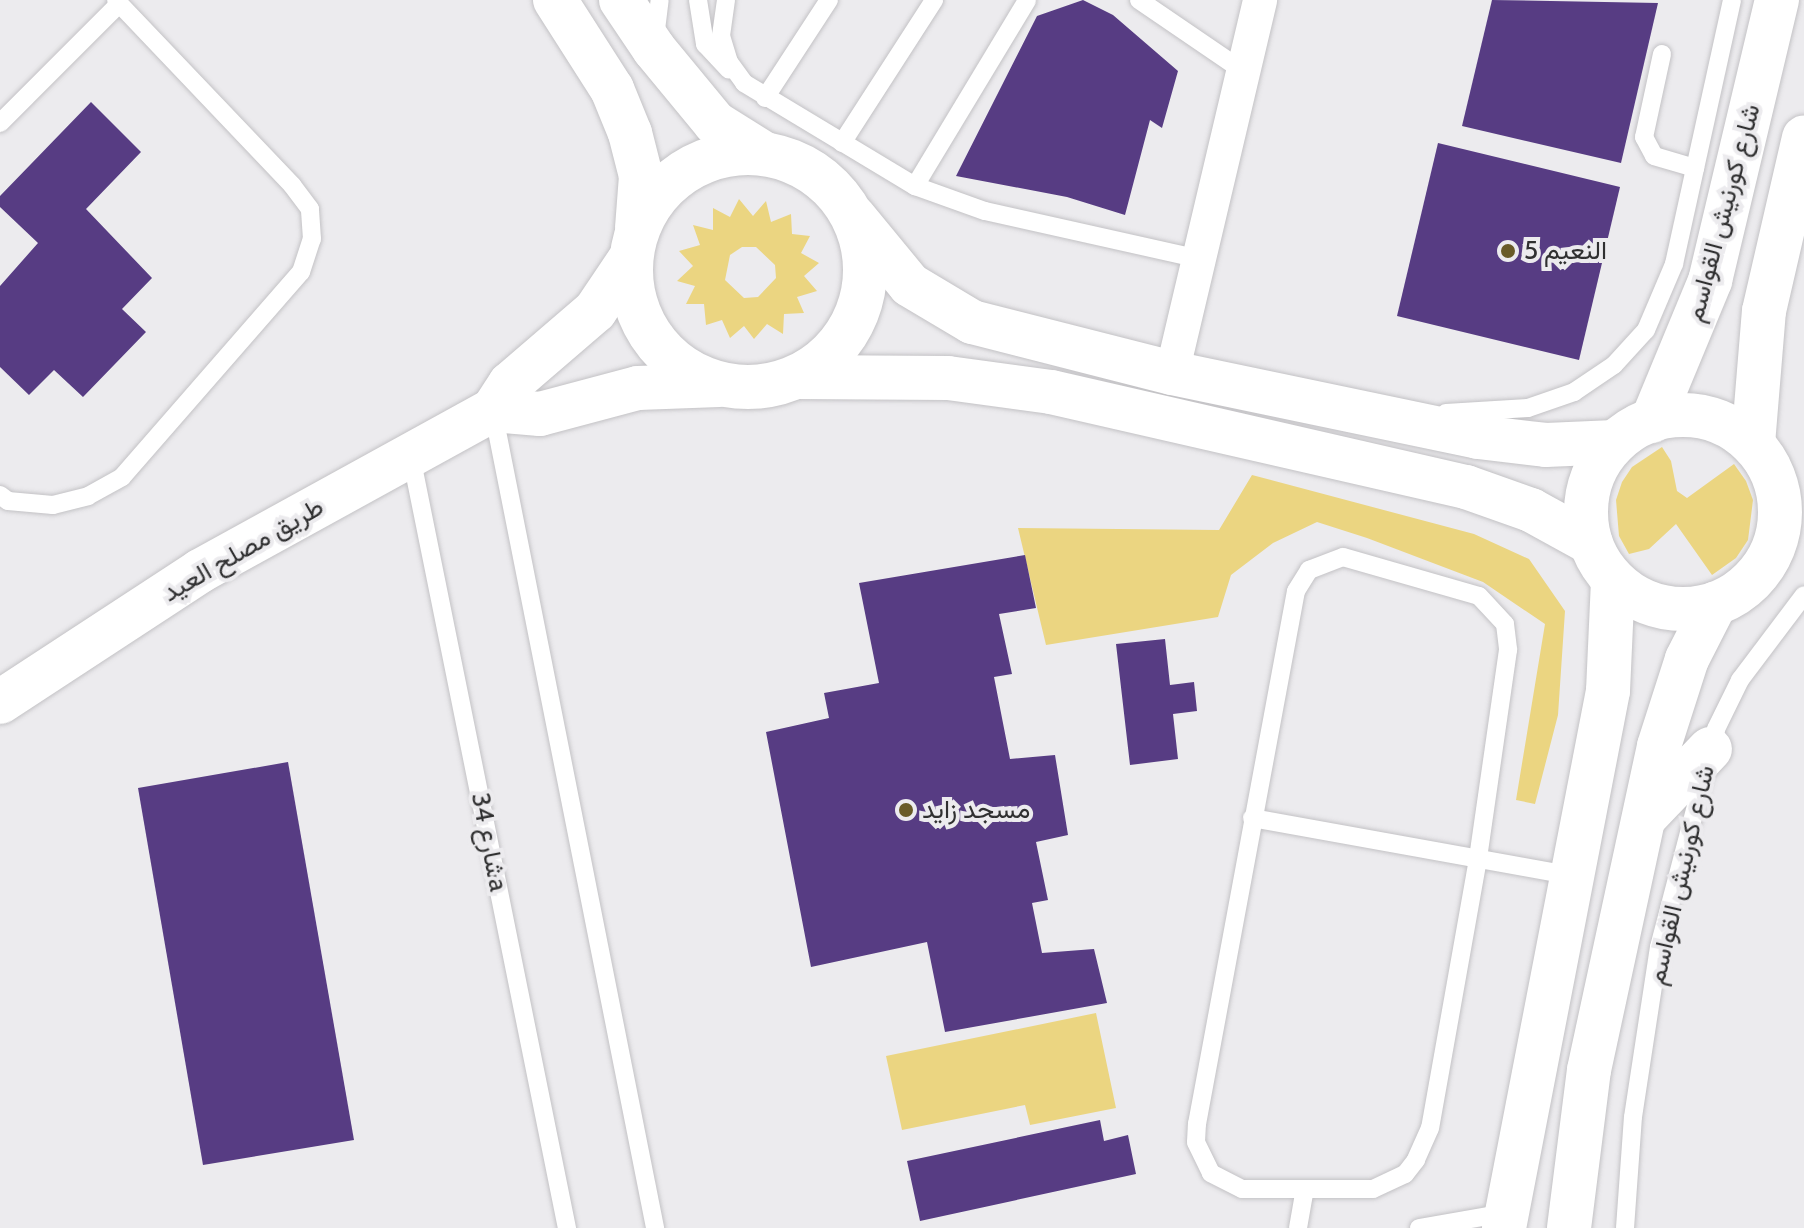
<!DOCTYPE html>
<meta charset="utf-8">
<style>
body{margin:0}
#map{position:relative;width:1804px;height:1228px;overflow:hidden;background:#ecebee;font-family:Cabin,Vazirmatn,sans-serif}
div>[style]{position:absolute}
[style*='--x']{left:calc(var(--x)*1px);top:calc(var(--y)*1px);width:calc(var(--w)*1px);rotate:calc(var(--a)*1deg)}
.green>*{inset:0;background:#ebd581}
.building>*{inset:0;background:#573c83}
.roads{filter:drop-shadow(0 0 2px #c3c2c5) drop-shadow(0 0 2px #c3c2c5)}
.service>*{height:18px;margin:-9px;padding:0 9px;transform-origin:9px;border-radius:9px;background:#fff}
.minor>*{height:34px;margin:-17px;padding:0 17px;transform-origin:17px;border-radius:17px;background:#fff}
.tertiary>*{height:44px;margin:-22px;padding:0 22px;transform-origin:22px;border-radius:22px;background:#fff}
.tertiary>.ring{margin:-22px;padding:0;box-sizing:content-box;background:none;border:44px solid #fff;border-radius:50%}
.secondary>*{height:44px;margin:-22px;padding:0 22px;transform-origin:22px;border-radius:22px;background:#fff}
.secondary>.ring{margin:-22px;padding:0;box-sizing:content-box;background:none;border:44px solid #fff;border-radius:50%}
.dots>*{width:22px;height:22px;translate:-50% -50%;box-sizing:border-box;border:4px solid #ecebee;border-radius:50%}
span{translate:-50% -50%;white-space:nowrap;text-align:center;line-height:1.15;-webkit-text-stroke:8px #ecebee;paint-order:stroke}
.street-label{font-size:26px;color:#303031}
.poi-label{font-size:26px;color:#303031}
.left{translate:0 -50%;text-align:left}
</style>
<div id="map">
<div class="green">
<div style="clip-path:polygon(evenodd,739px 199px,753px 216px,766px 201px,771px 222px,791px 214px,792px 234px,810px 236px,801px 253px,819px 263px,804px 276px,817px 291px,797px 297px,804px 313px,784px 314px,783px 334px,767px 324px,754px 339px,744px 326px,730px 338px,722px 320px,706px 325px,704px 304px,686px 304px,695px 286px,677px 281px,693px 266px,679px 251px,700px 245px,693px 225px,713px 230px,713px 208px,730px 217px,739px 199px,742px 247px,756px 247px,775px 265px,776px 278px,758px 297px,744px 298px,725px 280px,730px 255px,742px 247px)"></div>
<div style="clip-path:polygon(1662px 447px,1671px 461px,1677px 491px,1687px 498px,1734px 464px,1746px 481px,1753px 500px,1748px 540px,1736px 558px,1712px 575px,1676px 524px,1649px 549px,1629px 554px,1619px 536px,1616px 500px,1622px 482px,1632px 467px)"></div>
<div style="clip-path:polygon(1252px 475px,1474px 534px,1529px 559px,1565px 611px,1558px 715px,1535px 804px,1516px 800px,1545px 624px,1483px 582px,1367px 538px,1317px 522px,1273px 543px,1231px 575px,1218px 617px,1046px 645px,1018px 528px,1219px 530px)"></div>
<div style="clip-path:polygon(1096px 1013px,1116px 1108px,1030px 1125px,1025px 1105px,902px 1130px,886px 1056px)"></div>
</div>
<div class="building">
<div style="clip-path:polygon(1083px 0,1113px 15px,1178px 71px,1162px 128px,1150px 120px,1125px 215px,1067px 197px,956px 176px,1037px 16px)"></div>
<div style="clip-path:polygon(1492px 0,1658px 3px,1621px 163px,1462px 126px)"></div>
<div style="clip-path:polygon(91px 102px,141px 152px,86px 209px,152px 278px,122px 309px,146px 332px,83px 397px,54px 370px,29px 395px,0 367px,0 286px,38px 243px,0 207px,0 196px)"></div>
<div style="clip-path:polygon(1438px 143px,1620px 187px,1579px 360px,1397px 316px)"></div>
<div style="clip-path:polygon(1025px 555px,1036px 608px,999px 614px,1012px 674px,994px 677px,1010px 759px,1055px 755px,1068px 835px,1036px 842px,1048px 900px,1032px 903px,1042px 953px,1094px 949px,1107px 1003px,945px 1032px,927px 942px,811px 967px,766px 732px,829px 718px,824px 693px,879px 683px,859px 583px)"></div>
<div style="clip-path:polygon(1165px 639px,1170px 685px,1194px 682px,1197px 711px,1173px 714px,1178px 759px,1130px 765px,1116px 644px)"></div>
<div style="clip-path:polygon(288px 762px,354px 1140px,203px 1165px,138px 788px)"></div>
<div style="clip-path:polygon(1100px 1120px,1104px 1141px,1128px 1135px,1136px 1174px,920px 1221px,907px 1161px)"></div>
</div>
<div class="roads">
<div class="service">
<div style="--x:698;--y:0;--w:45;--a:81"></div>
<div style="--x:705;--y:44;--w:35;--a:47"></div>
<div style="--x:726;--y:0;--w:36;--a:98"></div>
<div style="--x:721;--y:36;--w:27;--a:73"></div>
<div style="--x:729;--y:62;--w:26;--a:54"></div>
<div style="--x:744;--y:83;--w:200;--a:31.1"></div>
<div style="--x:915;--y:186;--w:74;--a:19.7"></div>
<div style="--x:985;--y:211;--w:219;--a:12.6"></div>
<div style="--x:1139;--y:0;--w:126;--a:34.3"></div>
<div style="--x:655;--y:38;--w:38;--a:-83"></div>
<div style="--x:1662;--y:54;--w:85;--a:102.2"></div>
<div style="--x:1644;--y:137;--w:21;--a:62"></div>
<div style="--x:1654;--y:156;--w:43;--a:16.3"></div>
<div style="--x:765;--y:98;--w:117;--a:-56.9"></div>
<div style="--x:0;--y:123;--w:165;--a:-45"></div>
<div style="--x:842;--y:143;--w:170;--a:-57.2"></div>
<div style="--x:915;--y:186;--w:217;--a:-58.9"></div>
<div style="--x:493;--y:411;--w:833;--a:78.78"></div>
<div style="--x:1446;--y:413;--w:82;--a:-3.5"></div>
<div style="--x:1528;--y:408;--w:49;--a:-19.2"></div>
<div style="--x:1574;--y:392;--w:48;--a:-34"></div>
<div style="--x:1614;--y:365;--w:47;--a:-47.6"></div>
<div style="--x:1646;--y:330;--w:72;--a:-67"></div>
<div style="--x:1674;--y:264;--w:270;--a:-77.6"></div>
<div style="--x:411;--y:456;--w:788;--a:78.58"></div>
<div style="--x:0;--y:495;--w:10;--a:37"></div>
<div style="--x:8;--y:501;--w:45;--a:5.1"></div>
<div style="--x:53;--y:505;--w:36;--a:-14"></div>
<div style="--x:88;--y:496;--w:39;--a:-29"></div>
<div style="--x:122;--y:477;--w:272;--a:-48.9"></div>
<div style="--x:301;--y:272;--w:35;--a:-72"></div>
<div style="--x:312;--y:239;--w:30;--a:-94"></div>
<div style="--x:310;--y:209;--w:30;--a:-127"></div>
<div style="--x:292;--y:185;--w:255;--a:-133.6"></div>
<div style="--x:1343;--y:557;--w:141;--a:16"></div>
<div style="--x:1479;--y:596;--w:38;--a:47"></div>
<div style="--x:1505;--y:624;--w:26;--a:83"></div>
<div style="--x:1508;--y:650;--w:211;--a:98.2"></div>
<div style="--x:1478;--y:859;--w:273;--a:100.1"></div>
<div style="--x:1430;--y:1128;--w:35;--a:114"></div>
<div style="--x:1416;--y:1160;--w:18;--a:128"></div>
<div style="--x:1405;--y:1174;--w:35;--a:155"></div>
<div style="--x:1373;--y:1189;--w:131;--a:180"></div>
<div style="--x:1242;--y:1189;--w:35;--a:-153"></div>
<div style="--x:1211;--y:1173;--w:34;--a:-116"></div>
<div style="--x:1196;--y:1142;--w:18;--a:-87"></div>
<div style="--x:1197;--y:1124;--w:542;--a:-79.48"></div>
<div style="--x:1296;--y:591;--w:25;--a:-58"></div>
<div style="--x:1309;--y:570;--w:36;--a:-21"></div>
<div style="--x:1252;--y:818;--w:323;--a:10.2"></div>
<div style="--x:1298;--y:1228;--w:36;--a:-80"></div>
<div style="--x:1419;--y:1228;--w:87;--a:-9.9"></div>
<div style="--x:1625;--y:1228;--w:111;--a:-85.9"></div>
<div style="--x:1633;--y:1117;--w:172;--a:-81.3"></div>
<div style="--x:1659;--y:947;--w:225;--a:-75.3"></div>
<div style="--x:1716;--y:729;--w:55;--a:-63.9"></div>
<div style="--x:1740;--y:680;--w:106;--a:-53"></div>
</div>
<div class="minor">
<div style="--x:1172;--y:373;--w:383;--a:-76.7"></div>
</div>
<div class="tertiary">
<div style="--x:555;--y:0;--w:106;--a:57.4"></div>
<div style="--x:612;--y:89;--w:48;--a:67.8"></div>
<div style="--x:630;--y:133;--w:44;--a:75.7"></div>
<div style="--x:641;--y:176;--w:52;--a:94.4"></div>
<div style="--x:621;--y:0;--w:59;--a:56"></div>
<div style="--x:654;--y:49;--w:96;--a:50.5"></div>
<div style="--x:715;--y:123;--w:57;--a:32"></div>
<div class="ring" style="left:631px;top:153px;width:190px;height:190px"></div>
<div style="--x:854;--y:217;--w:88;--a:50.5"></div>
<div style="--x:910;--y:285;--w:72;--a:30.8"></div>
<div style="--x:972;--y:322;--w:206;--a:14.3"></div>
<div style="--x:1172;--y:373;--w:313;--a:11.8"></div>
<div style="--x:1478;--y:437;--w:68;--a:6.7"></div>
<div style="--x:1546;--y:445;--w:69;--a:-2.5"></div>
<div style="--x:797;--y:377;--w:151;--a:0.4"></div>
<div style="--x:948;--y:378;--w:104;--a:7.7"></div>
<div style="--x:1051;--y:392;--w:426;--a:12.9"></div>
<div style="--x:1466;--y:487;--w:69;--a:19.5"></div>
<div style="--x:1531;--y:510;--w:68;--a:28.8"></div>
<div style="--x:493;--y:410;--w:47;--a:4.9"></div>
<div style="--x:540;--y:414;--w:101;--a:-14.9"></div>
<div style="--x:638;--y:388;--w:81;--a:-2.1"></div>
<div style="--x:0;--y:702;--w:239;--a:-33.2"></div>
<div style="--x:200;--y:571;--w:334;--a:-28.8"></div>
<div style="--x:493;--y:410;--w:31;--a:-57"></div>
<div style="--x:510;--y:384;--w:112;--a:-40.7"></div>
<div style="--x:595;--y:311;--w:63;--a:-56.1"></div>
</div>
<div class="secondary">
<div class="ring" style="left:1586px;top:415px;width:150px;height:150px"></div>
<div style="--x:1652;--y:421;--w:152;--a:-67.5"></div>
<div style="--x:1710;--y:281;--w:289;--a:-76.6"></div>
<div style="--x:1753;--y:444;--w:133;--a:-85.3"></div>
<div style="--x:1764;--y:311;--w:178;--a:-77"></div>
<div style="--x:1645;--y:817;--w:94;--a:-46.3"></div>
<div style="--x:1504;--y:1228;--w:547;--a:-79.04"></div>
<div style="--x:1608;--y:691;--w:111;--a:-87.4"></div>
<div style="--x:1569;--y:1228;--w:159;--a:-82.8"></div>
<div style="--x:1589;--y:1070;--w:331;--a:-77.8"></div>
<div style="--x:1659;--y:746;--w:91;--a:-72.2"></div>
<div style="--x:1687;--y:659;--w:62;--a:-63"></div>
</div>
</div>
<div class="dots">
<div style="left:1508px;top:251px;background:#695b28"></div>
<div style="left:906px;top:810px;background:#695b28"></div>
</div>
<div class="street-label">
<span style="left:1723px;top:213px;rotate:-75deg">شارع كورنيش القواسم</span>
<span style="left:243px;top:550px;rotate:-30deg">طريق مصلح العيد</span>
<span style="left:489px;top:842px;rotate:79deg">شارع 34a</span>
<span style="left:1681px;top:875px;rotate:-77deg">شارع كورنيش القواسم</span>
</div>
<div class="poi-label">
<span class="left" style="left:1524px;top:251px">النعيم 5</span>
<span class="left" style="left:922px;top:810px">مسجد زايد</span>
</div>
</div>
